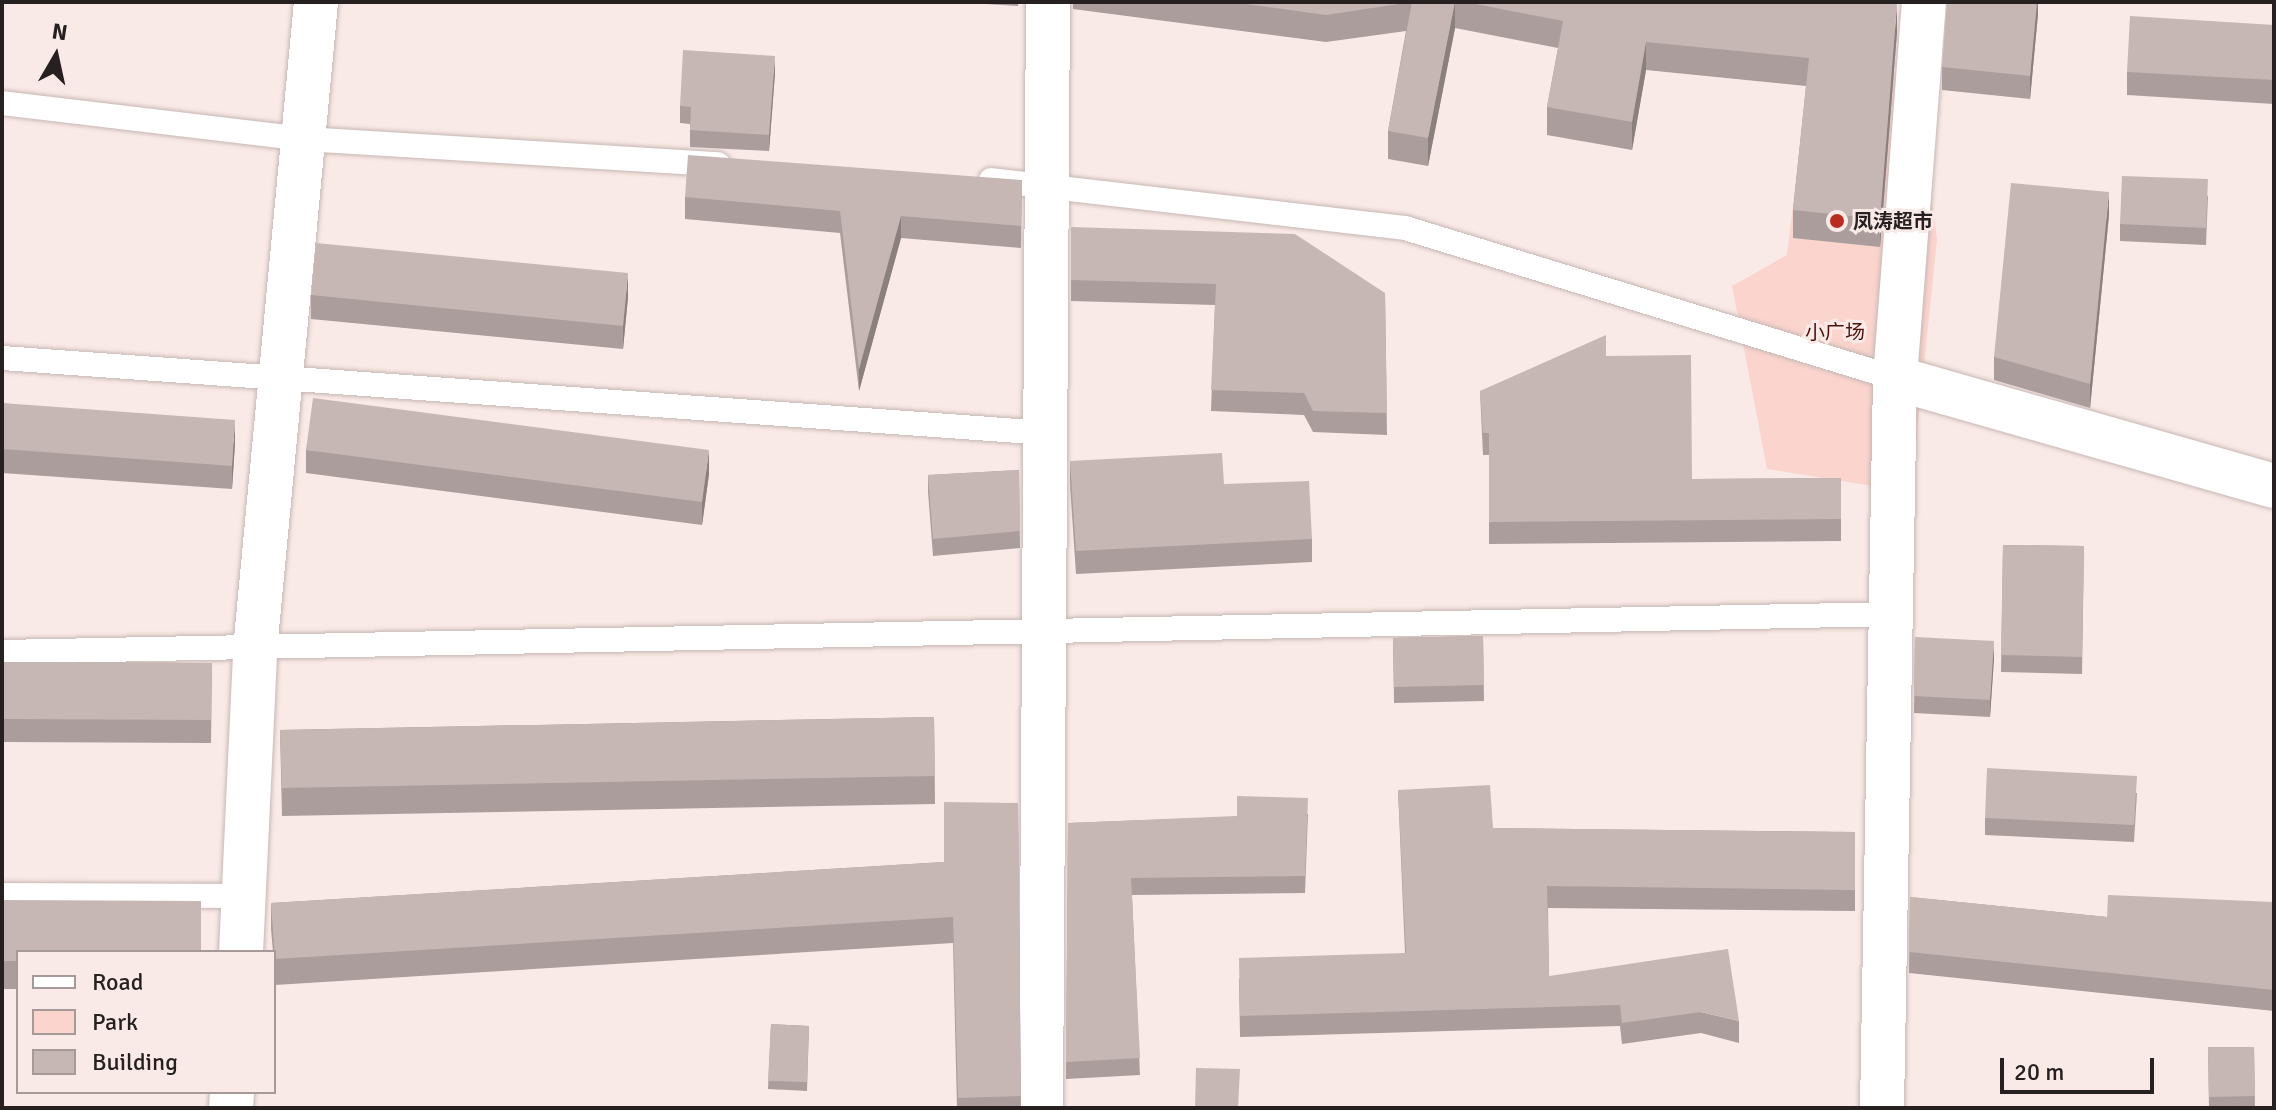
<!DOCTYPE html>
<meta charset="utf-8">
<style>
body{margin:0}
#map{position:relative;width:2276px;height:1110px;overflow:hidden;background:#faeae7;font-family:Signika,"Noto Sans SC",sans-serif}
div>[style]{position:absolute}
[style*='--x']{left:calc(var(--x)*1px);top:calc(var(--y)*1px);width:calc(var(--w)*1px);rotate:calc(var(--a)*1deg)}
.green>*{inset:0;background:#fad4cd}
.roads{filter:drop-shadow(0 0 2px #c6b7b4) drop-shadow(0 0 2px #c6b7b4)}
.service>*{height:24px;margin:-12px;padding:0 12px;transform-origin:12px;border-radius:12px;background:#fff}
.minor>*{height:44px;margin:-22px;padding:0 22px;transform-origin:22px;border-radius:22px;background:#fff}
.wall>*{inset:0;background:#aa9d9b}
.shaded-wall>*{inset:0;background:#8b807e}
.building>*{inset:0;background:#c6b7b4}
.dots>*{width:22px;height:22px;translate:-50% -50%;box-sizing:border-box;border:4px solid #faeae7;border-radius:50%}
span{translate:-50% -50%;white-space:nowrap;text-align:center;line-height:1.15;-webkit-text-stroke:6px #faeae7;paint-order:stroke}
.poi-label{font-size:20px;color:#262120;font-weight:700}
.left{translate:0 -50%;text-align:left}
.park-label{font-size:20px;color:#4f120b}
.frame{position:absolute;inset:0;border:4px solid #262120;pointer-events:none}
.legend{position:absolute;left:16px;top:950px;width:260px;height:144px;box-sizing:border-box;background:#faeae7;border:2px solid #a59a97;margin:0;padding:10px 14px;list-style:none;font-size:24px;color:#262120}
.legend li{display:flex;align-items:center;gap:16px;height:40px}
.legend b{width:40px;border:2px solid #a59a97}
.north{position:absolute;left:16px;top:16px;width:80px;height:80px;-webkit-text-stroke:6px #faeae7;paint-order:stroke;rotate:9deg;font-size:22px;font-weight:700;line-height:32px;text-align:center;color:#262120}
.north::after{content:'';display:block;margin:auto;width:28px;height:36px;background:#262120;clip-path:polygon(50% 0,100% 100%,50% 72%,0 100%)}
.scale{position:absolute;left:2000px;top:1058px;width:154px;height:36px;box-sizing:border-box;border:4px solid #262120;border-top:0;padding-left:10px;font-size:24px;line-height:28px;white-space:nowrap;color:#262120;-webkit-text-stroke:6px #faeae7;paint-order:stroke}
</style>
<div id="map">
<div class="green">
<div style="clip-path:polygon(1914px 68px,1937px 240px,1911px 492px,1767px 469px,1732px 286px,1787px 255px,1808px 80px,1809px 86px)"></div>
</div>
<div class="roads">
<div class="service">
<div style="--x:2;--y:103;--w:304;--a:6.8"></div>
<div style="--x:304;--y:139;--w:415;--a:3.5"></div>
<div style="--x:991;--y:180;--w:417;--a:6.6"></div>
<div style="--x:1405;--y:228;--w:512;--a:17.02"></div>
<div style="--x:2;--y:358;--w:1048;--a:4.11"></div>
<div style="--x:2;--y:652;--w:1887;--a:-1.15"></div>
<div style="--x:2;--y:895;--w:242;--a:0.2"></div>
</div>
<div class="minor">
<div style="--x:1895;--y:378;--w:394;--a:15.9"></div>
<div style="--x:241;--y:952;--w:302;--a:-87.3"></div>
<div style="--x:255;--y:650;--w:651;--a:-84.62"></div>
<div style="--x:231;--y:1108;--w:16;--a:-86"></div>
<div style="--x:1041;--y:1108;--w:1106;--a:-89.64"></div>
<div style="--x:1882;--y:1108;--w:730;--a:-88.98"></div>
<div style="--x:1895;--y:378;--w:377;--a:-85.6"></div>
</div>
</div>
<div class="wall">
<div style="clip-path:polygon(953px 2px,1018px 2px,1018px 6px)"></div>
<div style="clip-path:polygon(1073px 2px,1873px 2px,1897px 32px,1880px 247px,1793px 238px,1793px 210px,1806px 86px,1646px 70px,1632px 150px,1547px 135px,1547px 107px,1558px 48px,1455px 28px,1428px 166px,1388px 159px,1388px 131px,1406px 31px,1326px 42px,1073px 9px)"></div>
<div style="clip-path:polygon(2038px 2px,2038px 14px,2030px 99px,1942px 90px,1942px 67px)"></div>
<div style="clip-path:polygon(2274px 25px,2274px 104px,2127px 95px,2127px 72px)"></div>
<div style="clip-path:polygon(775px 73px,769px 151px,690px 147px,690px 124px,680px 123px,680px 106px)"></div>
<div style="clip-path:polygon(1022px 180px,1021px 248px,901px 238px,859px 391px,840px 233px,685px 219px,685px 197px)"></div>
<div style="clip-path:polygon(2208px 196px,2206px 245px,2120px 241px,2120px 224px)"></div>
<div style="clip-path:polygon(2109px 215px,2090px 408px,1994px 380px,1994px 357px)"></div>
<div style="clip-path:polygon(1071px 227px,1385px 293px,1387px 435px,1313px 432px,1304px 415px,1211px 411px,1215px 305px,1071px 301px)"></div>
<div style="clip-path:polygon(311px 295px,628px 297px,623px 349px,311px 319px)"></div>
<div style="clip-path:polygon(1606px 356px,1692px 479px,1841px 478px,1841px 541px,1489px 544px,1489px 455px,1483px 455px,1480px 391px)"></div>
<div style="clip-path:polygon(2px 403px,235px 443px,232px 489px,2px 473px)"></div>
<div style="clip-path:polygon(306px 450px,709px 474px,702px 525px,306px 473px)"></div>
<div style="clip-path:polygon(1070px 461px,1224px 484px,1312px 539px,1312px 562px,1076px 574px,1070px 485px)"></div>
<div style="clip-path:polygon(1019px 470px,1020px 548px,933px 556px,928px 492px,928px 475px)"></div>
<div style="clip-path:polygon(2003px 545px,2084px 546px,2082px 674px,2001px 672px)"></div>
<div style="clip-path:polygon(1483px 636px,1484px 701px,1394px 703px,1393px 638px)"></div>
<div style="clip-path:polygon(1915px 637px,1994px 658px,1990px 717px,1914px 713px)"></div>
<div style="clip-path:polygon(2px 662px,212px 663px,211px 743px,2px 742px)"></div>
<div style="clip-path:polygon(934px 717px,935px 804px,282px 816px,280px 730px)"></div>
<div style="clip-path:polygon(1398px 790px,1493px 828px,1855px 832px,1855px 911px,1548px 908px,1549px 976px,1739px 1021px,1739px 1043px,1701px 1033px,1622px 1044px,1620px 1026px,1240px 1037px,1239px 979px,1405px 953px)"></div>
<div style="clip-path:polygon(2137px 793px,2134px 842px,1985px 835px,1985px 818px)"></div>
<div style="clip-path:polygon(1018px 803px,1021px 1108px,957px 1108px,953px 943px,275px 985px,274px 952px,273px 952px,271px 929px,271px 903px,944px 862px)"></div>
<div style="clip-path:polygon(1308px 814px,1305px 893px,1132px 895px,1140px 1075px,1066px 1079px,1068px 823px)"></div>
<div style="clip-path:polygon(1910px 897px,2107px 917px,2274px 902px,2274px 1011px,1909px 973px)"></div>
<div style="clip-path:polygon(2px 900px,18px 952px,18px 989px,2px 989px)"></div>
<div style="clip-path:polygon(771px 1024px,809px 1026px,807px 1091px,768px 1089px)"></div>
<div style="clip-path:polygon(2208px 1047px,2254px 1047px,2255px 1108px,2209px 1108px)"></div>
</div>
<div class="shaded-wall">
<div style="clip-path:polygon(1455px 2px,1455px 28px,1428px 166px,1428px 138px)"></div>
<div style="clip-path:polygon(2037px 2px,2038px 2px,2038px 14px,2030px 99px,2030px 76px)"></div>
<div style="clip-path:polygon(1897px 4px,1897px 32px,1880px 247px,1880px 219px)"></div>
<div style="clip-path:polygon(1646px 42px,1646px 70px,1632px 150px,1632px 122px)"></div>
<div style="clip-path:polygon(775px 56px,775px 73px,769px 151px,769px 135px)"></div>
<div style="clip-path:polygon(2109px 192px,2109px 215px,2090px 408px,2090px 384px)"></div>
<div style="clip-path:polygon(901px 216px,901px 238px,859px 391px,859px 369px)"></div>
<div style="clip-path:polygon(628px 273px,628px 297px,623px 349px,623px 326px)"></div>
<div style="clip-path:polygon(235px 420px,235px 443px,232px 489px,232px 466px)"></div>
<div style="clip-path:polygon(709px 450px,709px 474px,702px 525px,702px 502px)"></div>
<div style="clip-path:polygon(1994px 641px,1994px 658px,1990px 717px,1990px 700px)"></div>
</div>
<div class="building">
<div style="clip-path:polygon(1231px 2px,1455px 2px,1428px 138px,1388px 131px,1412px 2px,1326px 15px)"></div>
<div style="clip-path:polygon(1465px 2px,1873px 2px,1897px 4px,1880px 219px,1793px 210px,1809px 58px,1646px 42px,1632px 122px,1547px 107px,1563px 21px)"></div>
<div style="clip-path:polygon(1947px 2px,2037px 2px,2030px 76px,1942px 67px)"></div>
<div style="clip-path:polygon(2130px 16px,2274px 25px,2274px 80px,2127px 72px)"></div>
<div style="clip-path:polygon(683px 50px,775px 56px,769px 135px,690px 130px,691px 107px,680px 106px)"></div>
<div style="clip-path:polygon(688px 155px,1022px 180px,1021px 226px,901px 216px,859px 369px,840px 211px,685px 197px)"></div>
<div style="clip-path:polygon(2122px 176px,2208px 179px,2206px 228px,2120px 224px)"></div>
<div style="clip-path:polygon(2011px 183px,2109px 192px,2090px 384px,1994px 357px)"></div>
<div style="clip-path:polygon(1071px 227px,1295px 234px,1385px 293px,1387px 413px,1313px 411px,1304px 393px,1211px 390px,1216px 284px,1071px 280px)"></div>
<div style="clip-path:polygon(316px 243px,628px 273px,623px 326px,311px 295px)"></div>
<div style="clip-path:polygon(1606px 335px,1606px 356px,1691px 355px,1692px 479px,1841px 478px,1841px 519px,1489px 522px,1489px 433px,1483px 433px,1480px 391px)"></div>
<div style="clip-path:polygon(313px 398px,709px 450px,702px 502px,306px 450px)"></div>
<div style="clip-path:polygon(2px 403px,235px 420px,232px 466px,2px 449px)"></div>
<div style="clip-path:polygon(1222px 453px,1224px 484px,1309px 481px,1312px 539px,1076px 551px,1070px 461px)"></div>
<div style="clip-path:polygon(1019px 470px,1020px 531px,933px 539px,928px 475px)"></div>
<div style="clip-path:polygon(2003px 545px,2084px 546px,2082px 657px,2001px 655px)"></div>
<div style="clip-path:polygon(1483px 636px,1484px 685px,1394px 687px,1393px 638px)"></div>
<div style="clip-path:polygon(1915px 637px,1994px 641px,1990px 700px,1914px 696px)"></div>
<div style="clip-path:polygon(2px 662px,212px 663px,211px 720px,2px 719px)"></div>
<div style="clip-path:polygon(934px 717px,935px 776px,282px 788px,280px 730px)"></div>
<div style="clip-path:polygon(1987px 768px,2137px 776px,2134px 825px,1985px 818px)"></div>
<div style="clip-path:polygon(1490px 785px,1493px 828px,1855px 832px,1855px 890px,1547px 886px,1549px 976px,1728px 949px,1739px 1021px,1701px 1012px,1622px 1023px,1620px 1005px,1240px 1016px,1239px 958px,1406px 953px,1398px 790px)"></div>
<div style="clip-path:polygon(1237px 796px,1308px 798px,1305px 876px,1131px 878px,1140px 1058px,1066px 1062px,1068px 823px,1237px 816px)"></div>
<div style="clip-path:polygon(944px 802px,1018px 803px,1021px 1096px,958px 1098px,953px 917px,275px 959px,271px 903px,944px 862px)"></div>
<div style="clip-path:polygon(2108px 895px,2274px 902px,2274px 990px,1909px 952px,1910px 897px,2107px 917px)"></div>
<div style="clip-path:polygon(2px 900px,201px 901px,201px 952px,18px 952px,18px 961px,2px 961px)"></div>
<div style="clip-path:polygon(771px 1024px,809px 1026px,807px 1082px,768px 1081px)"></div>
<div style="clip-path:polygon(2208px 1047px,2254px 1047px,2255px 1096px,2209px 1097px)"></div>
<div style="clip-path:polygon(1196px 1068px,1240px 1069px,1238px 1108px,1195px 1108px)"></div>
</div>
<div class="dots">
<div style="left:1837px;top:221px;background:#ba2d1e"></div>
</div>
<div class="poi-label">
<span class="left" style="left:1853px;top:221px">凤涛超市</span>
</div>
<div class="park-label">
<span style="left:1835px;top:332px">小广场</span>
</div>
<div class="frame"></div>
<ul class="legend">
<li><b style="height:10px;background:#fff"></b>Road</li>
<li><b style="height:22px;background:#fad4cd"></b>Park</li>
<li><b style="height:22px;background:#c6b7b4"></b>Building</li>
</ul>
<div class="north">N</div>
<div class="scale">20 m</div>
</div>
